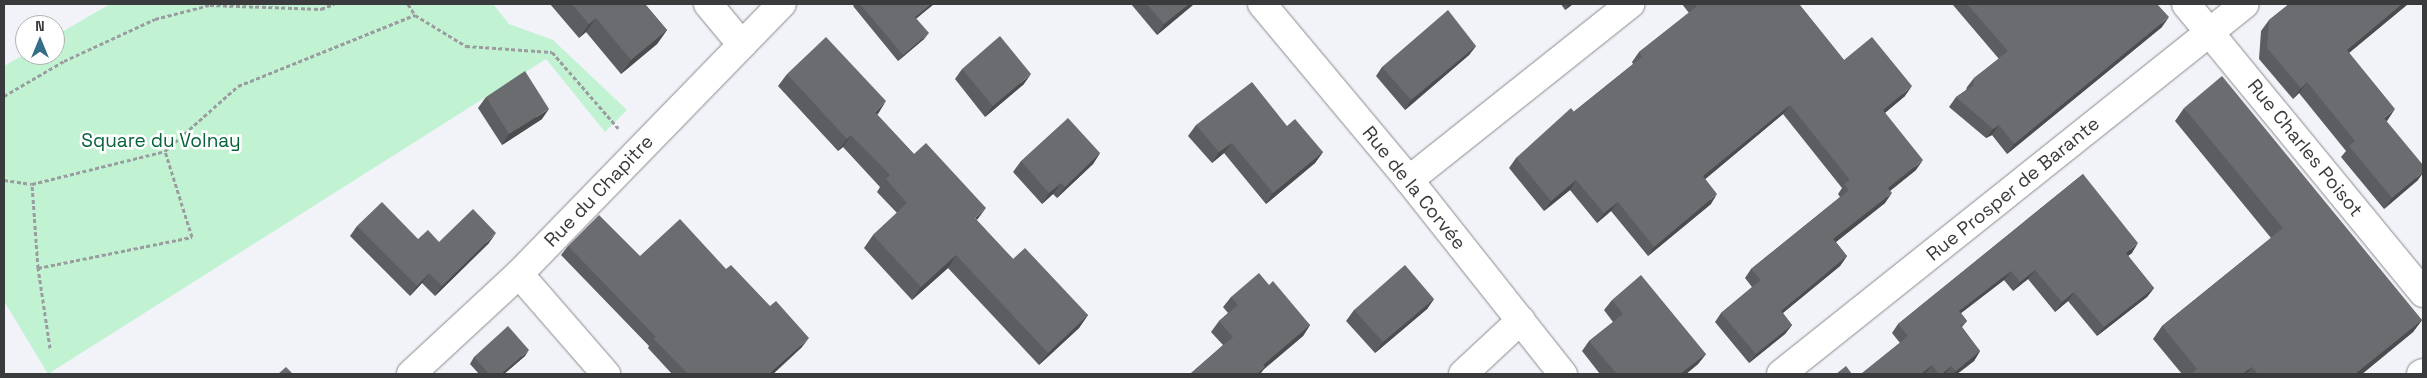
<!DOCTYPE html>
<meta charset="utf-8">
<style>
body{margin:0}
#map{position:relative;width:2427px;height:378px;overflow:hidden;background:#f1f3f8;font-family:"Space Grotesk",sans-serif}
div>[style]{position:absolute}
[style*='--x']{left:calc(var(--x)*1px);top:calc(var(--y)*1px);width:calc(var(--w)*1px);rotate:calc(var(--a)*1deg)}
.green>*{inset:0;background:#c1f3d3}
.path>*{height:3px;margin-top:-1.5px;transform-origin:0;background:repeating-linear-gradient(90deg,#9b9ca0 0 4px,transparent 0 6.5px)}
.roads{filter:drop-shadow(0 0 1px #888a8e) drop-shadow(0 0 1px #888a8e)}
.street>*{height:28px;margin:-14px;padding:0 14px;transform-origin:14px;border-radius:14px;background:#fff}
.wall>*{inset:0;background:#5b5d60}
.shaded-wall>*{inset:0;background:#4a4c4e}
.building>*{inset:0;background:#6a6c70}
span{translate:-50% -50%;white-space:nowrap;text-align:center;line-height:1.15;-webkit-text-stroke:5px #fff;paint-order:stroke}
.park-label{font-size:19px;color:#07623a}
.street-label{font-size:19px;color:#3a3b3c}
.frame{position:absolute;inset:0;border:5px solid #3a3b3c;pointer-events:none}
.north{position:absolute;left:15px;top:15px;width:50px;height:50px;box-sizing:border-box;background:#fff;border:1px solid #b0b1b1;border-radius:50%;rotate:0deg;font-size:14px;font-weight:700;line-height:20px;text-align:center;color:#3a3b3c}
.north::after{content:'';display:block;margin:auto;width:18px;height:22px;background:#356e88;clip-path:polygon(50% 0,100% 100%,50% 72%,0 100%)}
</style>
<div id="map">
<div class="green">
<div style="clip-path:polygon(110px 4px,493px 4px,509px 24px,553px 40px,627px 110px,605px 132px,546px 59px,48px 374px,4px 301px,4px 66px,25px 54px,55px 55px,55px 36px)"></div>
</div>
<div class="path">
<div style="--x:408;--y:4;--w:13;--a:58"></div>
<div style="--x:415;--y:15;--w:60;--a:31.3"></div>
<div style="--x:466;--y:46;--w:86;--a:4"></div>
<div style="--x:552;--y:52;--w:101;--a:49"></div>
<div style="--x:4;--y:96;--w:69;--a:-30.3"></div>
<div style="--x:64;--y:61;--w:100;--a:-24.8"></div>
<div style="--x:155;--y:19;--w:57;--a:-14.3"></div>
<div style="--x:210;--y:5;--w:111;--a:2.1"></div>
<div style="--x:321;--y:9;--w:14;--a:-21"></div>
<div style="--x:4;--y:180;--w:28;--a:8"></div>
<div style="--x:38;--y:268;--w:157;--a:-11.4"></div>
<div style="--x:192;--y:237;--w:90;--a:-107.4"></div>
<div style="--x:50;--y:348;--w:81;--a:-98.5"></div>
<div style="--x:38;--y:268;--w:84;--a:-94.1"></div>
<div style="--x:32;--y:184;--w:137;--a:-13.9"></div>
<div style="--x:165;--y:151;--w:98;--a:-41.7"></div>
<div style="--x:238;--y:86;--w:191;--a:-21.9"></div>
</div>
<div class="roads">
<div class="street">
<div style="--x:708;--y:4;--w:53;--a:50.3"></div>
<div style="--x:1262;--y:4;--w:229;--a:50.1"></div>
<div style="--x:1409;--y:180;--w:248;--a:51.6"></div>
<div style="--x:2186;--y:4;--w:374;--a:50.6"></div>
<div style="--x:1409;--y:180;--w:283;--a:-38.5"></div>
<div style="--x:519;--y:274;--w:133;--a:49"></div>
<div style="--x:411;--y:374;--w:147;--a:-42.8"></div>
<div style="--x:519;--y:274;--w:377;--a:-45.8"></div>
<div style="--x:1463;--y:374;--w:79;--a:-43"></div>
<div style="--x:1781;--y:374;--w:593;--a:-38.57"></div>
<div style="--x:2421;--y:374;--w:2;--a:-27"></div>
</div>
</div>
<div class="wall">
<div style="clip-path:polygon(550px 4px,645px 4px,667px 30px,657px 44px,621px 74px,586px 32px,579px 38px)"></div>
<div style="clip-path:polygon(855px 4px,934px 4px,916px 18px,924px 39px,898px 61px,853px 6px)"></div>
<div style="clip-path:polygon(1131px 4px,1194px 4px,1157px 35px)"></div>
<div style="clip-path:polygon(1561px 4px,1573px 4px,1565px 10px)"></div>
<div style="clip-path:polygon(1682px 4px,1799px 4px,1844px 60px,1905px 96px,1885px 113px,1916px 170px,1890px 191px,1885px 203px,1836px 242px,1847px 256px,1840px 266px,1783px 313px,1792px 325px,1785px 334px,1749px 363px,1715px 322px,1721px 313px,1752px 287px,1745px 278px,1751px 269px,1840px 197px,1838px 194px,1842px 188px,1783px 114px,1705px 179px,1711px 204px,1648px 256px,1611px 211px,1597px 223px,1570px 190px,1544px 211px,1509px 168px,1516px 158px,1633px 64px,1632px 62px,1639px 52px,1689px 13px)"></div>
<div style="clip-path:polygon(1953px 4px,2157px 4px,2162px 27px,2007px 154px,1992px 135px,1986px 138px,1949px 107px,1956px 97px,1966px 90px,1967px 87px,1974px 78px,1999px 59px,1953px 5px)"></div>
<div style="clip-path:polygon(2289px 4px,2408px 4px,2349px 53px,2418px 180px,2384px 209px,2341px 157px,2346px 151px,2299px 93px,2293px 99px,2259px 59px,2261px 31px,2269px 20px)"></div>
<div style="clip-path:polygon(1476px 46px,1469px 55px,1405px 110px,1376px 76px,1382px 67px)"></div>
<div style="clip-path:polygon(962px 69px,1024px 84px,985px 117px,955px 79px)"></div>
<div style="clip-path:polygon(787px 74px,877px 115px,1013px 259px,1088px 315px,1079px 328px,1039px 365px,948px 268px,912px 300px,864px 248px,873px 235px,897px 213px,877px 192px,880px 187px,843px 147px,838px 151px,778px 86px)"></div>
<div style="clip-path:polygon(486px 97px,542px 119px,502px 145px,478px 108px)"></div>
<div style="clip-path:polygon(2184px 108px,2422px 320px,2413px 332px,2362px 374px,2182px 374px,2153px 339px,2162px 326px,2271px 238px,2175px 121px)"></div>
<div style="clip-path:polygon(1196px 125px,1287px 126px,1323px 152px,1315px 163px,1266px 204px,1224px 153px,1212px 163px,1188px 136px)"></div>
<div style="clip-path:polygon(1100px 153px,1093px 164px,1057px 198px,1053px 194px,1042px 204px,1013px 172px,1021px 161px)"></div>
<div style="clip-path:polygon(2083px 174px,2132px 253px,2128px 256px,2154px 288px,2147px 297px,2097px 336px,2068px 301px,2055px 312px,2028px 279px,2013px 291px,2004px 280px,1961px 313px,1967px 321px,1962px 327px,1980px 351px,1974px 361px,1957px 374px,1861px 374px,1900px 343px,1892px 333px,1898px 324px)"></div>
<div style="clip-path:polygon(357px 226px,418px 239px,439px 242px,489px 243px,435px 296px,422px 283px,410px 296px,350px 236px)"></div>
<div style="clip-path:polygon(568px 246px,726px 269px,802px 347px,773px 374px,672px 374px,648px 348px,649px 346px,561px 255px)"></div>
<div style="clip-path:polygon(1269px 285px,1310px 325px,1303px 336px,1264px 369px,1260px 374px,1190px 374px,1223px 345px,1211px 332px,1219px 321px,1228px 313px,1223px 307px,1231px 297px)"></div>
<div style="clip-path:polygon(1434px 299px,1427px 309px,1375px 353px,1346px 321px,1354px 310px)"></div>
<div style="clip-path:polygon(1612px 300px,1706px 354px,1698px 364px,1686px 374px,1600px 374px,1582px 351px,1589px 341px,1613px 322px,1604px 310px)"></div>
<div style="clip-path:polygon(525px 356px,504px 374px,479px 374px,470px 364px,474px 357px)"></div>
</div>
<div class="shaded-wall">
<div style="clip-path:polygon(931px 4px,934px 4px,911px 23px,915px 17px)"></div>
<div style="clip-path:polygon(1189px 4px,1194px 4px,1157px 35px,1164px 24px)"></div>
<div style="clip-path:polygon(1569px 4px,1573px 4px,1565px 10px)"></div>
<div style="clip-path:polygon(2402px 4px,2408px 4px,2339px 61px,2347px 50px)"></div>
<div style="clip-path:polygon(2169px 17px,2162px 27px,2007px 154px,2014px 144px)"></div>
<div style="clip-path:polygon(596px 18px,586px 32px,579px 38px,589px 24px)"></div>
<div style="clip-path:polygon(667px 30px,657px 44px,621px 74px,631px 60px)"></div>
<div style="clip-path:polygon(929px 33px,924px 39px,898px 61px,903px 55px)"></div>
<div style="clip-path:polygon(1476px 46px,1469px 55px,1405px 110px,1411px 100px)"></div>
<div style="clip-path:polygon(1031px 74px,1024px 84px,985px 117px,993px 106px)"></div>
<div style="clip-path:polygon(2307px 82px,2299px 93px,2293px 99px,2301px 88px)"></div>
<div style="clip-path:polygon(1912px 86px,1905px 96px,1876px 120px,1883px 110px)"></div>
<div style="clip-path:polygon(886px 101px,878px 114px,866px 125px,875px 112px)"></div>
<div style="clip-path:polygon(1790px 105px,1783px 114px,1697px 186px,1703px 176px)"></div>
<div style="clip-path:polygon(549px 109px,542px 119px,502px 145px,509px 134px)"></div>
<div style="clip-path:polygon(2395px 109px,2387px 121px,2376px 129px,2384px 118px)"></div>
<div style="clip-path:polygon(1999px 125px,1992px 135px,1986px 138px,1993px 129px)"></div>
<div style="clip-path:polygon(851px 135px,843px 147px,838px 151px,847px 139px)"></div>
<div style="clip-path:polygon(1232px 143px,1224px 153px,1212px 163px,1219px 152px)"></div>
<div style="clip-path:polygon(1323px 152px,1315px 163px,1266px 204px,1273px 193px)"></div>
<div style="clip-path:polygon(1100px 153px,1093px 164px,1057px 198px,1065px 187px)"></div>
<div style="clip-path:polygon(1923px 160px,1916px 170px,1881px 198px,1888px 188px)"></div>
<div style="clip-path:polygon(2423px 172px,2423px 173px,2418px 180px,2384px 209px,2392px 198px)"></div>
<div style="clip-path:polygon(1576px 180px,1570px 190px,1544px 211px,1551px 201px)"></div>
<div style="clip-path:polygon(1061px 183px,1053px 194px,1042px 204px,1049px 193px)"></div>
<div style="clip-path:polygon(1892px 193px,1885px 203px,1827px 249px,1833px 239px)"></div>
<div style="clip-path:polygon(1717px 194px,1711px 204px,1648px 256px,1654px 247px)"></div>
<div style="clip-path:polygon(1618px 202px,1611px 211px,1597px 223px,1604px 213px)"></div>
<div style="clip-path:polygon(986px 208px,977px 220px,975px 218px)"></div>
<div style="clip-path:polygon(496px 233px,489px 243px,435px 296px,442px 286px)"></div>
<div style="clip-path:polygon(2138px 243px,2132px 253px,2119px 262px,2126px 253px)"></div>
<div style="clip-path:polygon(956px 255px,948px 268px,912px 300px,921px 287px)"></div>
<div style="clip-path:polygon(1847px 256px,1840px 266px,1774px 320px,1781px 311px)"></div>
<div style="clip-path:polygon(2035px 270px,2028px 279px,2013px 291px,2020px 282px)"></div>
<div style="clip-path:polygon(2011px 271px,2004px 280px,1952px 320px,1959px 311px)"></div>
<div style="clip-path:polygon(429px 273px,422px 283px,410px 296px,417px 286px)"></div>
<div style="clip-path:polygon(2154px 288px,2147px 297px,2097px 336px,2104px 327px)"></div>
<div style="clip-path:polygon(2074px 292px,2068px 301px,2055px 312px,2062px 302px)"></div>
<div style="clip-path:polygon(1434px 299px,1427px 309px,1375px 353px,1383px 342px)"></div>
<div style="clip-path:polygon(1088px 315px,1079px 328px,1039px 365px,1048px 353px)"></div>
<div style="clip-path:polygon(2422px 320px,2413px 332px,2362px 374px,2355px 374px)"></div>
<div style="clip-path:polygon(1310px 325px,1303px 336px,1264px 369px,1260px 374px,1256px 374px,1263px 365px)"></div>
<div style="clip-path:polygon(1792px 325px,1785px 334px,1749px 363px,1756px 354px)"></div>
<div style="clip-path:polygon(809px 338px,802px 347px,773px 374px,769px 374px)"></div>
<div style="clip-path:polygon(529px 350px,525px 356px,504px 374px,501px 374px)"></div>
<div style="clip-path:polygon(1980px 351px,1974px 361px,1957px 374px,1953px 374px,1956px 371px)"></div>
<div style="clip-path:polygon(1706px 354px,1698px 364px,1686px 374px,1680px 374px)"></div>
<div style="clip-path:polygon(1932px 365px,1925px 374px,1921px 374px)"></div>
<div style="clip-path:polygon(1951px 366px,1945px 374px,1942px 374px)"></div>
<div style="clip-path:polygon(2252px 367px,2246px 374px,2242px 374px)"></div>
</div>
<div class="building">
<div style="clip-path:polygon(572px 4px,645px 4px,667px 30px,631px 60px,596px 18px,589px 24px)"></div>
<div style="clip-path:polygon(860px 4px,931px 4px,915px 17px,929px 33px,903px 55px)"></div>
<div style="clip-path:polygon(1147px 4px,1189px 4px,1164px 24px)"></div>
<div style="clip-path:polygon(1695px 4px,1799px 4px,1844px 60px,1872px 37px,1912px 86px,1883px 110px,1923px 160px,1888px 188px,1892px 193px,1833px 239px,1847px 256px,1781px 311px,1792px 325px,1756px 354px,1721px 313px,1761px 280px,1751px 269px,1849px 190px,1844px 184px,1850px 180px,1790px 105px,1703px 176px,1717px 194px,1654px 247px,1618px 202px,1604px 213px,1576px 180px,1551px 201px,1516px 158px,1571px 108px,1574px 112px,1642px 57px,1639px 52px,1697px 6px)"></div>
<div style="clip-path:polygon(1967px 4px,2157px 4px,2169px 17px,2014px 144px,1999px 125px,1993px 129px,1956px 97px,1973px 86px,1974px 78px,2008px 51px)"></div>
<div style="clip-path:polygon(2289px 4px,2402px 4px,2347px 50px,2395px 109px,2384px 118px,2423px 165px,2423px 172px,2392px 198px,2349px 146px,2355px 141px,2307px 82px,2301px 88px,2267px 48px,2269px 20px)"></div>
<div style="clip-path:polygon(1448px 10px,1476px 46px,1411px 100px,1382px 67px)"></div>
<div style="clip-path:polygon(1000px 36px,1031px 74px,993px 106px,962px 69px)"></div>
<div style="clip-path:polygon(826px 37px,886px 101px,875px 112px,914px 154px,926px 143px,986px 208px,975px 218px,1013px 259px,1025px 248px,1088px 315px,1048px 353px,956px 255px,921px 287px,873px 235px,907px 203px,886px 179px,890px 175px,851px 135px,847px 139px,787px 74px)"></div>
<div style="clip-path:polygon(525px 71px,549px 109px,509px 134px,486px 97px)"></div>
<div style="clip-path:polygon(2222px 76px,2422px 320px,2355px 374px,2258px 374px,2252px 367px,2242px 374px,2191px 374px,2197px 369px,2162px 326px,2283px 228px,2184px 108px)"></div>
<div style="clip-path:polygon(1252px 82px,1287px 126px,1295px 119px,1323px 152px,1273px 193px,1232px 143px,1219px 152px,1196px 125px)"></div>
<div style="clip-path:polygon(1068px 118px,1100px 153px,1065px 187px,1061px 183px,1049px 193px,1021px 161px)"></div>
<div style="clip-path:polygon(2083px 174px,2138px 243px,2126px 253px,2154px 288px,2104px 327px,2074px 292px,2062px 302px,2035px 270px,2020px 282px,2011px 271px,1959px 311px,1967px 321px,1960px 326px,1980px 351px,1956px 371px,1951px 366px,1942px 374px,1939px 374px,1932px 365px,1921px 374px,1861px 374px,1908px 336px,1898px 324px)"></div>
<div style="clip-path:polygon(382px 202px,418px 239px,428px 230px,439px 242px,473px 209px,496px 233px,442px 286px,429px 273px,417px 286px,357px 226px)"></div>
<div style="clip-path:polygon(599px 215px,640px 256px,680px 219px,726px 269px,731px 265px,770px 306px,776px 301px,809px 338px,769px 374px,688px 374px,654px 339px,656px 337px,568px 246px)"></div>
<div style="clip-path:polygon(1405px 265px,1434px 299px,1383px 342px,1354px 310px)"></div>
<div style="clip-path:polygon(1259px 273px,1269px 285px,1273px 281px,1310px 325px,1263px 365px,1265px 367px,1257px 374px,1190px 374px,1233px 337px,1219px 321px,1238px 305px,1231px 297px)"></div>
<div style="clip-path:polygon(1641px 275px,1706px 354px,1680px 374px,1617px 374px,1589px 341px,1623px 314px,1612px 300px)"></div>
<div style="clip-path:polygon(508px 326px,529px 350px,501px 374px,489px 374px,474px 357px)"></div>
<div style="clip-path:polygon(1846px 366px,1852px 374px,1836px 374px)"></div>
<div style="clip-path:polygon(286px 367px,293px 374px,278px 374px)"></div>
</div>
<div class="park-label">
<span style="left:161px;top:141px">Square du Volnay</span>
</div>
<div class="street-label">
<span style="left:2305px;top:148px;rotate:51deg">Rue Charles Poisot</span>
<span style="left:1414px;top:188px;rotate:51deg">Rue de la Corvée</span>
<span style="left:2013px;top:189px;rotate:-39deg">Rue Prosper de Barante</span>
<span style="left:599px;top:191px;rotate:-46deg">Rue du Chapitre</span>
</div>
<div class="frame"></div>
<div class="north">N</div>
</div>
